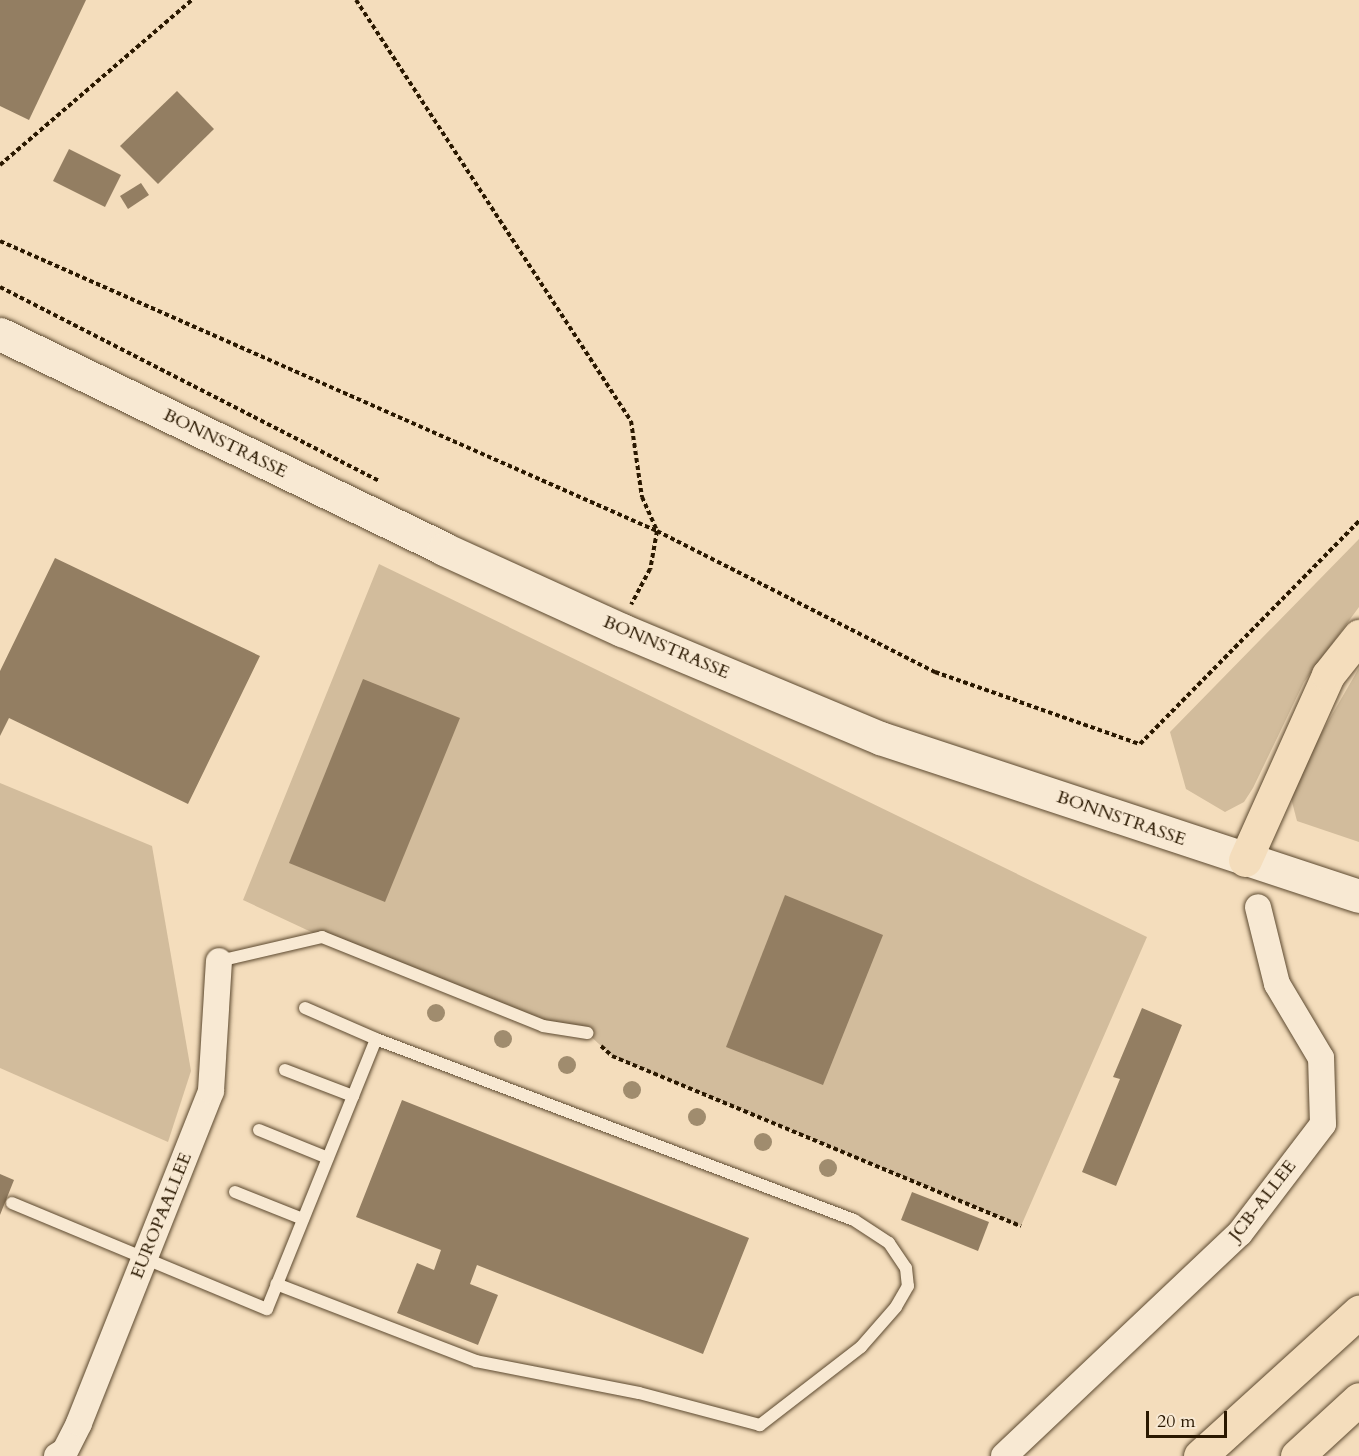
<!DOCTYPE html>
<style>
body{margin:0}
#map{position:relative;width:1359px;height:1456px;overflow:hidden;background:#f4ddbc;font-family:Cardo,serif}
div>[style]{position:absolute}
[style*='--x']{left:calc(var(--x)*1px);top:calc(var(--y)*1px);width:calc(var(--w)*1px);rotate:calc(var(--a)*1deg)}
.green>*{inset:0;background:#d2bc9c}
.building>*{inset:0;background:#937e62}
.path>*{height:4px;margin-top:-2px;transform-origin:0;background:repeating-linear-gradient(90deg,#2a1800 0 4.5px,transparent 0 7.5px)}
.roads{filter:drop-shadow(0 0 2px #5c492f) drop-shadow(0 0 2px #5c492f)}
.service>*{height:12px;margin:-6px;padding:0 6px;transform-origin:6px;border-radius:6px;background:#f8e9d3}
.minor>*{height:26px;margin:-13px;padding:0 13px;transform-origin:13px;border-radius:13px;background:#f8e9d3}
.secondary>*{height:33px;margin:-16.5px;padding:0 16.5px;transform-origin:16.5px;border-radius:16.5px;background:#f8e9d3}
.motorway>*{height:33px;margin:-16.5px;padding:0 16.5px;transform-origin:16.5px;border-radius:16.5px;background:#f4ddbc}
.trees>*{width:18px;height:18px;margin:-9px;border-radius:50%;background:#a08c6e}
span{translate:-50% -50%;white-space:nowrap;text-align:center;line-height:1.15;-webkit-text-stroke:5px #f8e9d3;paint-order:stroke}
.street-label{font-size:18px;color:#2a1800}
.scale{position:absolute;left:1146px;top:1411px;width:81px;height:27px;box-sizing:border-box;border:3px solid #2a1800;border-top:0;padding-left:8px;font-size:18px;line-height:21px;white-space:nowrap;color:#2a1800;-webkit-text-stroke:4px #f8e9d3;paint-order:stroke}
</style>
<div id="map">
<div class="green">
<div style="clip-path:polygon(1359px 539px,1359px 607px,1304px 682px,1253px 788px,1244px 802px,1225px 812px,1186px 789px,1170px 732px)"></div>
<div style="clip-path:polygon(379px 564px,1147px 937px,1021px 1226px,612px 1056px,587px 1033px,543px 1026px,322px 937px,243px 900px)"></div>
<div style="clip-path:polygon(1359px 668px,1359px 842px,1297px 821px,1291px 798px,1311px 751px)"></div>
<div style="clip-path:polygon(0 783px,152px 846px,191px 1071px,168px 1142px,0 1068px)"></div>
</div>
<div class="building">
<div style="clip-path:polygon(0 0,86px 0,29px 120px,0 106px)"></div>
<div style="clip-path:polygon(177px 91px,214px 129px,158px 184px,120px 146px)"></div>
<div style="clip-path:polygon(69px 149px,121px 175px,105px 207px,53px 181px)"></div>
<div style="clip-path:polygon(141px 183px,149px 195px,128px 209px,120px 196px)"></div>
<div style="clip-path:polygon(55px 558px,260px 656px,188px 804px,9px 718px,0 736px,0 671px)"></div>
<div style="clip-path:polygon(363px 679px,460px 718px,385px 902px,289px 863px)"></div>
<div style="clip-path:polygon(785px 895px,883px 935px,823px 1085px,726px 1047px)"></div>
<div style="clip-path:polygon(1142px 1008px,1182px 1025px,1116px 1186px,1082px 1172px,1120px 1079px,1113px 1077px)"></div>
<div style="clip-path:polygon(402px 1100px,749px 1238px,703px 1354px,477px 1265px,470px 1284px,498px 1295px,478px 1345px,397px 1313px,417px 1263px,434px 1270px,441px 1250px,356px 1217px)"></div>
<div style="clip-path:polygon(0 1174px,14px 1180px,0 1215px)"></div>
<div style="clip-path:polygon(912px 1192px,989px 1222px,978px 1251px,901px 1220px)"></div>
</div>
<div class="path">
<div style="--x:356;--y:0;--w:503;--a:56.85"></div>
<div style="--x:631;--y:421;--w:77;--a:81.8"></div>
<div style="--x:642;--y:497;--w:37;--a:66"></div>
<div style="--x:657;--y:531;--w:39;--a:100"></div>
<div style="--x:650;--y:569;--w:40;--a:118"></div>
<div style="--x:0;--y:165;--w:253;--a:-40.7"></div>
<div style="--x:0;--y:241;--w:718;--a:23.82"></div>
<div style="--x:657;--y:531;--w:312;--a:26.9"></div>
<div style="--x:935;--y:672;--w:217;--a:19.4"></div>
<div style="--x:1140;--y:744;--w:313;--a:-45.5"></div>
<div style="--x:0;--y:287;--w:426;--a:27.1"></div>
<div style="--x:601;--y:1046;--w:15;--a:42"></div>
<div style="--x:612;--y:1056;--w:443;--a:22.6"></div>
</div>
<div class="roads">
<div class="service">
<div style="--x:219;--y:961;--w:106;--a:-13.1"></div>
<div style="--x:322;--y:937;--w:238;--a:21.9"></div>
<div style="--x:543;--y:1026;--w:45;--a:9"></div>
<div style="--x:305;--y:1008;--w:77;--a:23.6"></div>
<div style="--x:285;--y:1070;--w:73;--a:20.9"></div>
<div style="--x:259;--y:1130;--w:74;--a:22.1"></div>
<div style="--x:235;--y:1192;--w:73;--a:21.7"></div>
<div style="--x:12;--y:1203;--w:276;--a:22.6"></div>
<div style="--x:267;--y:1309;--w:291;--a:-68"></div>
<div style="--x:376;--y:1039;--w:511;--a:20.74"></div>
<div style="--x:854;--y:1220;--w:42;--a:33.3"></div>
<div style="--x:889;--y:1243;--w:30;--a:56"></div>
<div style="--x:906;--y:1268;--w:18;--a:84"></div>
<div style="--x:908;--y:1286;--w:24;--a:120"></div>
<div style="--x:896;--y:1307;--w:53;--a:131.2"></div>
<div style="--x:861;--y:1347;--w:128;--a:142.3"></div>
<div style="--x:760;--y:1425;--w:125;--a:-165.2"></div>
<div style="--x:639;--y:1393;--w:166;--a:-168.9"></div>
<div style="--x:476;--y:1361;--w:214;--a:-158.9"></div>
</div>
<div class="minor">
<div style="--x:57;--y:1456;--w:9;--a:-32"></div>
<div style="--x:65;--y:1451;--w:31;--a:-63"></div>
<div style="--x:79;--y:1423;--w:357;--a:-68.3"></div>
<div style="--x:211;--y:1091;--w:130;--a:-86.5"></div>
<div style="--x:1004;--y:1456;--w:325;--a:-43.4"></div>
<div style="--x:1240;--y:1233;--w:137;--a:-52.7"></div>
<div style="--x:1323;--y:1124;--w:66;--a:-91.7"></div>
<div style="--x:1321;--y:1058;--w:86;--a:-120.7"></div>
<div style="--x:1277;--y:984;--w:79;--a:-103.9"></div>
</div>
<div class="secondary">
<div style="--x:0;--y:334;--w:493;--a:25.8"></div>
<div style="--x:444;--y:549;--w:196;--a:24.5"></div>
<div style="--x:622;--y:630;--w:280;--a:22.7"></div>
<div style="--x:880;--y:738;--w:504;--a:18.26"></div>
</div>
<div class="motorway">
<div style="--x:1245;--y:860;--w:203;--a:-65.8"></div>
<div style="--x:1328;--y:675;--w:50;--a:-51.5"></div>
<div style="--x:1200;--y:1456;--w:215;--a:-42.2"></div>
<div style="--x:1297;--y:1456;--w:84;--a:-42.6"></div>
</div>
</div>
<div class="trees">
<div style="left:436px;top:1013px"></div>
<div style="left:503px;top:1039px"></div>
<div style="left:567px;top:1065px"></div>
<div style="left:632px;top:1090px"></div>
<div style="left:697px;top:1117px"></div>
<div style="left:763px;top:1142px"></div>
<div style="left:828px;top:1168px"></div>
</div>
<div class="street-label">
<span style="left:225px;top:444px;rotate:26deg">BONNSTRASSE</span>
<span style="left:666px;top:648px;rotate:23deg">BONNSTRASSE</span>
<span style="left:1121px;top:819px;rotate:19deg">BONNSTRASSE</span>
<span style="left:1263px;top:1201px;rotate:-52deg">JCB-ALLEE</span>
<span style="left:162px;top:1216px;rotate:-68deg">EUROPAALLEE</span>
</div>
<div class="scale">20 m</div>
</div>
